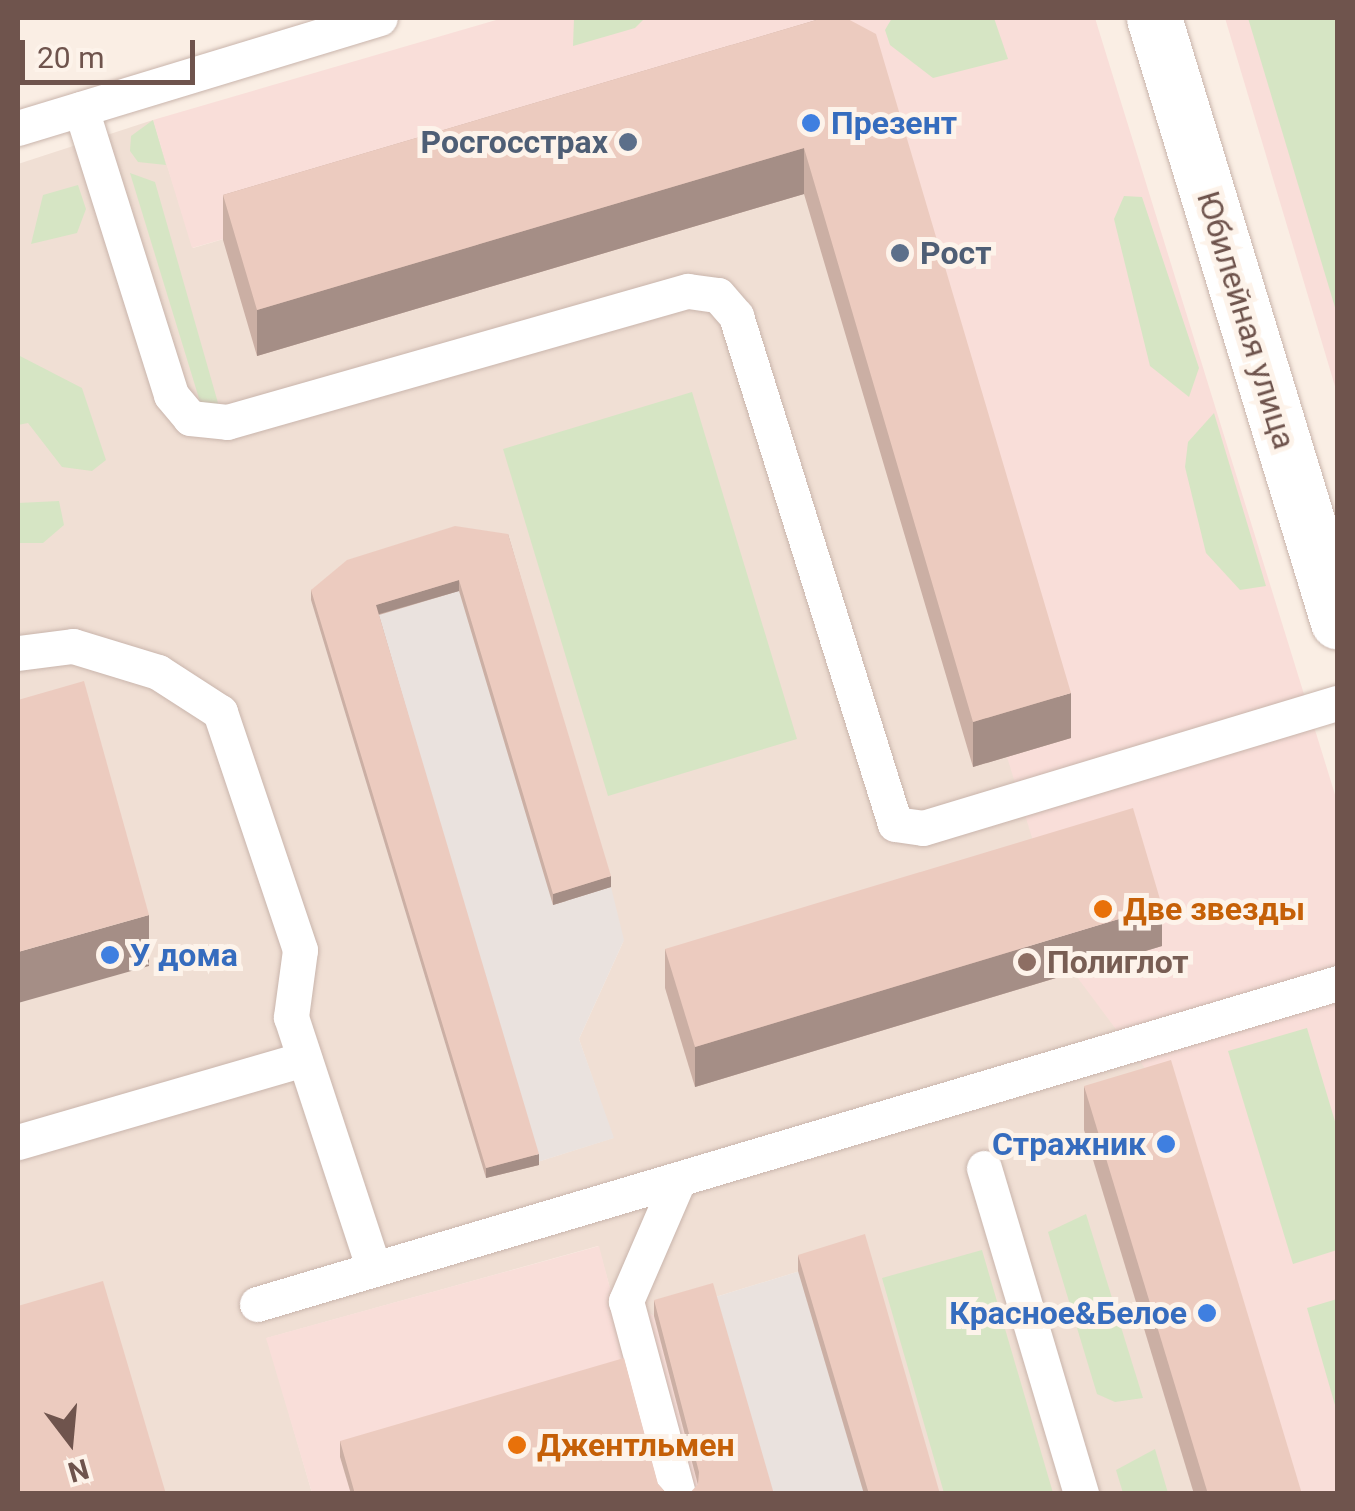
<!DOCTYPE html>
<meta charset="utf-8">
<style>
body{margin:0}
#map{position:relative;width:1355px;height:1511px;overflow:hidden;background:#faeee4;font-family:Roboto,sans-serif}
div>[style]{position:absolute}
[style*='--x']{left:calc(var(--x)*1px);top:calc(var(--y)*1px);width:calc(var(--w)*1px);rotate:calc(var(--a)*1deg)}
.residential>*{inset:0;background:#f0dfd4}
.commercial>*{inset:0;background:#f9ded9}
.industrial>*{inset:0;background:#eae2de}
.green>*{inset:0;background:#d6e5c4}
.roads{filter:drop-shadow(0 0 2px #c9b5ac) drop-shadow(0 0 2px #c9b5ac)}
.lane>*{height:35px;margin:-17.5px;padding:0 17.5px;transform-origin:17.5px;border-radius:17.5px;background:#fff}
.secondary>*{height:55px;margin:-27.5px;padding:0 27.5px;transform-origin:27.5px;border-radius:27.5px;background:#fff}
.wall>*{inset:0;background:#cbafa4}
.shaded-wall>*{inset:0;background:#a58e86}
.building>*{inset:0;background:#eccbbf}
.dots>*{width:28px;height:28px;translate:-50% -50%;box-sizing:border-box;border:5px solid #fdf3ea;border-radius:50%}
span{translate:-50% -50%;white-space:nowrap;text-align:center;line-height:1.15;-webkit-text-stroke:10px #fdf3ea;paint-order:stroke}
.shop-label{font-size:32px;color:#366cbe;font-weight:700}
.left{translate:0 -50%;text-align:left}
.right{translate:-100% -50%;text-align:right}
.service-label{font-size:32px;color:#4e5e75;font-weight:700}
.street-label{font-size:32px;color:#6f544d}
.food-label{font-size:32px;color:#c56008;font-weight:700}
.education-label{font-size:32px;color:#785e54;font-weight:700}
.frame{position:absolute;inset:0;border:20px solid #6f544d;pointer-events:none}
.north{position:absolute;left:20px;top:1391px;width:100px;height:100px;-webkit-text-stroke:8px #fdf3ea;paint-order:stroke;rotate:164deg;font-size:28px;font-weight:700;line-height:40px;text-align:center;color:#6f544d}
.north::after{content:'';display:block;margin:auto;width:35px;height:45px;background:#6f544d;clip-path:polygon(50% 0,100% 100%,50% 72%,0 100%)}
.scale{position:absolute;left:20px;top:40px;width:175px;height:45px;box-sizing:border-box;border:5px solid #6f544d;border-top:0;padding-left:12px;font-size:30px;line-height:35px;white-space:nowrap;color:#6f544d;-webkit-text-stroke:8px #fdf3ea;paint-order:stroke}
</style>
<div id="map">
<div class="residential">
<div style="clip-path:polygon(evenodd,770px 79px,1071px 738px,1008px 758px,1044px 873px,1171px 1103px,1289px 1493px,935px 1493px,865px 1251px,654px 1316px,610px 1288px,598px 1246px,267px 1338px,312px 1493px,18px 1494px,18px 164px,153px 120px,193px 248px,770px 79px,624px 940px,579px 1039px,613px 1138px,487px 1178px,624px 940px)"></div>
</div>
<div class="commercial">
<div style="clip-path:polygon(503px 18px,1095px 18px,1337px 801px,1337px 1493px,1289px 1493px,1171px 1103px,1074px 973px,1007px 757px,1070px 738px,770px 80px,192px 248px,153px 120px)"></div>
<div style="clip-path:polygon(1225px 18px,1337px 18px,1337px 393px)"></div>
<div style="clip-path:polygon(599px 1246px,610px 1288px,654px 1316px,704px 1493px,312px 1493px,266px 1338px)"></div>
</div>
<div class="industrial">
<div style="clip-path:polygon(455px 537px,611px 887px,624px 940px,579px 1039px,614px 1138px,486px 1178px,311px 600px,347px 571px)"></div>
<div style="clip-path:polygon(865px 1251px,935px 1493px,704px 1493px,654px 1316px)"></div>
</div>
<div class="green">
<div style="clip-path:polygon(574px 18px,645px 18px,635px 28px,573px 46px)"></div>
<div style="clip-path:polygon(892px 18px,994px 18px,1008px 59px,933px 78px,890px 45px,885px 30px)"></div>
<div style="clip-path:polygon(1248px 18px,1337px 18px,1337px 314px)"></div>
<div style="clip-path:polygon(153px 120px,166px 165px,138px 162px,130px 151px,131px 136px)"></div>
<div style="clip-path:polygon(130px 173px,155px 182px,222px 417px,201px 405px)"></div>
<div style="clip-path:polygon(78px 185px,86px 209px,77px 233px,31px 244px,43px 195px)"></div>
<div style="clip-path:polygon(1124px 196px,1142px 197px,1199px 368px,1189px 397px,1150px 366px,1114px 219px)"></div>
<div style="clip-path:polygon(18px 355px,82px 388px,106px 460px,92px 471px,62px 467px,28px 423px,18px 425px)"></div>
<div style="clip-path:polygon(692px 392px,797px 739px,608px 796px,503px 449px)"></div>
<div style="clip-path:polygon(1214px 413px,1266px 586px,1240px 590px,1206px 553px,1185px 467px,1188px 442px)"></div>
<div style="clip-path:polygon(59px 501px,64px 525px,43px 543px,18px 543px,18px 503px)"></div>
<div style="clip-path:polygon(1307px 1028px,1337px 1128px,1337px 1250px,1293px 1264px,1228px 1051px)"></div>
<div style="clip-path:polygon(1086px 1214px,1143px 1398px,1115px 1402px,1097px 1394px,1048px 1232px)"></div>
<div style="clip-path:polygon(982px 1250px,1053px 1493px,944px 1493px,882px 1278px)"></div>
<div style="clip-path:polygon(1337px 1299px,1338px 1299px,1337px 1412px,1307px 1308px)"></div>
<div style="clip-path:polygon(1155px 1449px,1168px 1493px,1123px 1493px,1116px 1470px)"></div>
</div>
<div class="roads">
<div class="lane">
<div style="--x:81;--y:109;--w:300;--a:72.5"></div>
<div style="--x:171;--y:395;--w:30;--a:50"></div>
<div style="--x:190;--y:418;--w:37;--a:6"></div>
<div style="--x:227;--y:422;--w:479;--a:-15.9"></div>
<div style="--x:688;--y:291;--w:30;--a:8"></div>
<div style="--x:718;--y:295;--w:28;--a:49"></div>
<div style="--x:736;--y:316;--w:532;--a:72.62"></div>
<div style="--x:895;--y:824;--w:28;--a:8"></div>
<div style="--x:923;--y:828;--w:433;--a:-16.8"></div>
<div style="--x:18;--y:128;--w:378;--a:-16.9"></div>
<div style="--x:18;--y:653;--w:55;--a:-7.3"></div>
<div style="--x:73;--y:646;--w:89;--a:17"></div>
<div style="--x:158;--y:672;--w:74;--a:32.8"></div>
<div style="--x:220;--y:712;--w:251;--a:71.4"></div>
<div style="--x:300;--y:950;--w:68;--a:97.7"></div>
<div style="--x:291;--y:1017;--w:265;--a:71.8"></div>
<div style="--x:18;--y:1142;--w:298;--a:-16.2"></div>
<div style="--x:984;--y:1168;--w:340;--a:73.4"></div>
<div style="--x:677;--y:1183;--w:129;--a:113.4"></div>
<div style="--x:626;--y:1301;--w:200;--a:74.9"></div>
<div style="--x:257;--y:1304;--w:1128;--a:-16.54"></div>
</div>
<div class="secondary">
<div style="--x:1154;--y:18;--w:631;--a:73.06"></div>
</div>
</div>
<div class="wall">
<div style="clip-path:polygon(823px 18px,1071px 738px,973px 767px,804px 194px,257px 356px,223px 240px,223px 195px)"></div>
<div style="clip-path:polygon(508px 534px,611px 887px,553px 905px,459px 591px,379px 615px,539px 1165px,486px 1178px,311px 600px,311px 590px)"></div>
<div style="clip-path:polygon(1162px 946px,695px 1087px,665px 988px,665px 949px)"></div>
<div style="clip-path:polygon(1084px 1086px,1302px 1494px,1194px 1494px,1084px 1130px)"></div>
<div style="clip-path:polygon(798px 1255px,940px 1494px,864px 1494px,798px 1271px)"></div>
<div style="clip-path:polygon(654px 1300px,774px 1494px,698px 1485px,654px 1316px)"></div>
<div style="clip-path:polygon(340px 1441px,658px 1484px,667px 1494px,351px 1494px,340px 1457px)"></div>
</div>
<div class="shaded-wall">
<div style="clip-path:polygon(804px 148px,804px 194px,257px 356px,257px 310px)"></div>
<div style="clip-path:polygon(459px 580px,459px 591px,376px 615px,376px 605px)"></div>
<div style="clip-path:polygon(1071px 693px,1071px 738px,973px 767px,973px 722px)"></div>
<div style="clip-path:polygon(611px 876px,611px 887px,553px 905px,553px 894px)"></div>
<div style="clip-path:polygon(1162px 906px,1162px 946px,695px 1087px,695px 1047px)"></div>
<div style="clip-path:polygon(149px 915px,149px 966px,18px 1003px,18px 952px)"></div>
<div style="clip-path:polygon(539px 1154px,539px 1165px,486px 1178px,486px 1168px)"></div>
</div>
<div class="building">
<div style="clip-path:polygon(823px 18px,846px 18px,876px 34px,1071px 693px,973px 722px,804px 148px,257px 310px,223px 195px)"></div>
<div style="clip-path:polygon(455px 526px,508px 534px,611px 876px,553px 894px,459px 580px,376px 605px,539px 1154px,486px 1168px,311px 590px,347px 560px)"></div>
<div style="clip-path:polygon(84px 681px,149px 915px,18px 952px,18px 700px)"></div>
<div style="clip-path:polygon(1133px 808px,1162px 906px,695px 1047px,665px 949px)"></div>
<div style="clip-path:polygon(1171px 1060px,1302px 1494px,1208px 1494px,1084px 1086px)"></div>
<div style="clip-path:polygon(865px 1234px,940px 1494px,869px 1494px,798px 1255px)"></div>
<div style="clip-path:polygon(103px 1281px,166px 1494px,19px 1494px,18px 1306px)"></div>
<div style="clip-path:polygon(713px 1283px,774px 1494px,689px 1494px,698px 1484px,699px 1472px,654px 1300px)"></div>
<div style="clip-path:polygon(624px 1358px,658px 1484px,667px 1494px,355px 1494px,340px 1441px)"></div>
</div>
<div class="dots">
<div style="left:811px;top:123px;background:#3f7fe0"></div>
<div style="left:628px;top:142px;background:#5c6f8a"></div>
<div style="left:900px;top:253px;background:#5c6f8a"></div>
<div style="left:1103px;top:909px;background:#e8710a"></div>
<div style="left:110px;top:955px;background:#3f7fe0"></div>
<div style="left:1027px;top:962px;background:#8d6e63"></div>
<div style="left:1166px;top:1144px;background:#3f7fe0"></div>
<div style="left:1207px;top:1313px;background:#3f7fe0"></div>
<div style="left:517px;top:1445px;background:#e8710a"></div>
</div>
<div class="shop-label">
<span class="left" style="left:831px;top:123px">Презент</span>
<span class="left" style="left:130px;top:955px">У дома</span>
<span class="right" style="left:1146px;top:1144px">Стражник</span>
<span class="right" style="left:1187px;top:1313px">Красное&amp;Белое</span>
</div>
<div class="service-label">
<span class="right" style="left:608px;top:142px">Росгосстрах</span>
<span class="left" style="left:920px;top:253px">Рост</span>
</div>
<div class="street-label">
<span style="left:1246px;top:320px;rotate:73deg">Юбилейная улица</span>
</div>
<div class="food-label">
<span class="left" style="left:1123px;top:909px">Две звезды</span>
<span class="left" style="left:537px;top:1445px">Джентльмен</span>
</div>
<div class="education-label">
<span class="left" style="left:1047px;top:962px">Полиглот</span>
</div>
<div class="frame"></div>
<div class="north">N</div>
<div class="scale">20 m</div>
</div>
